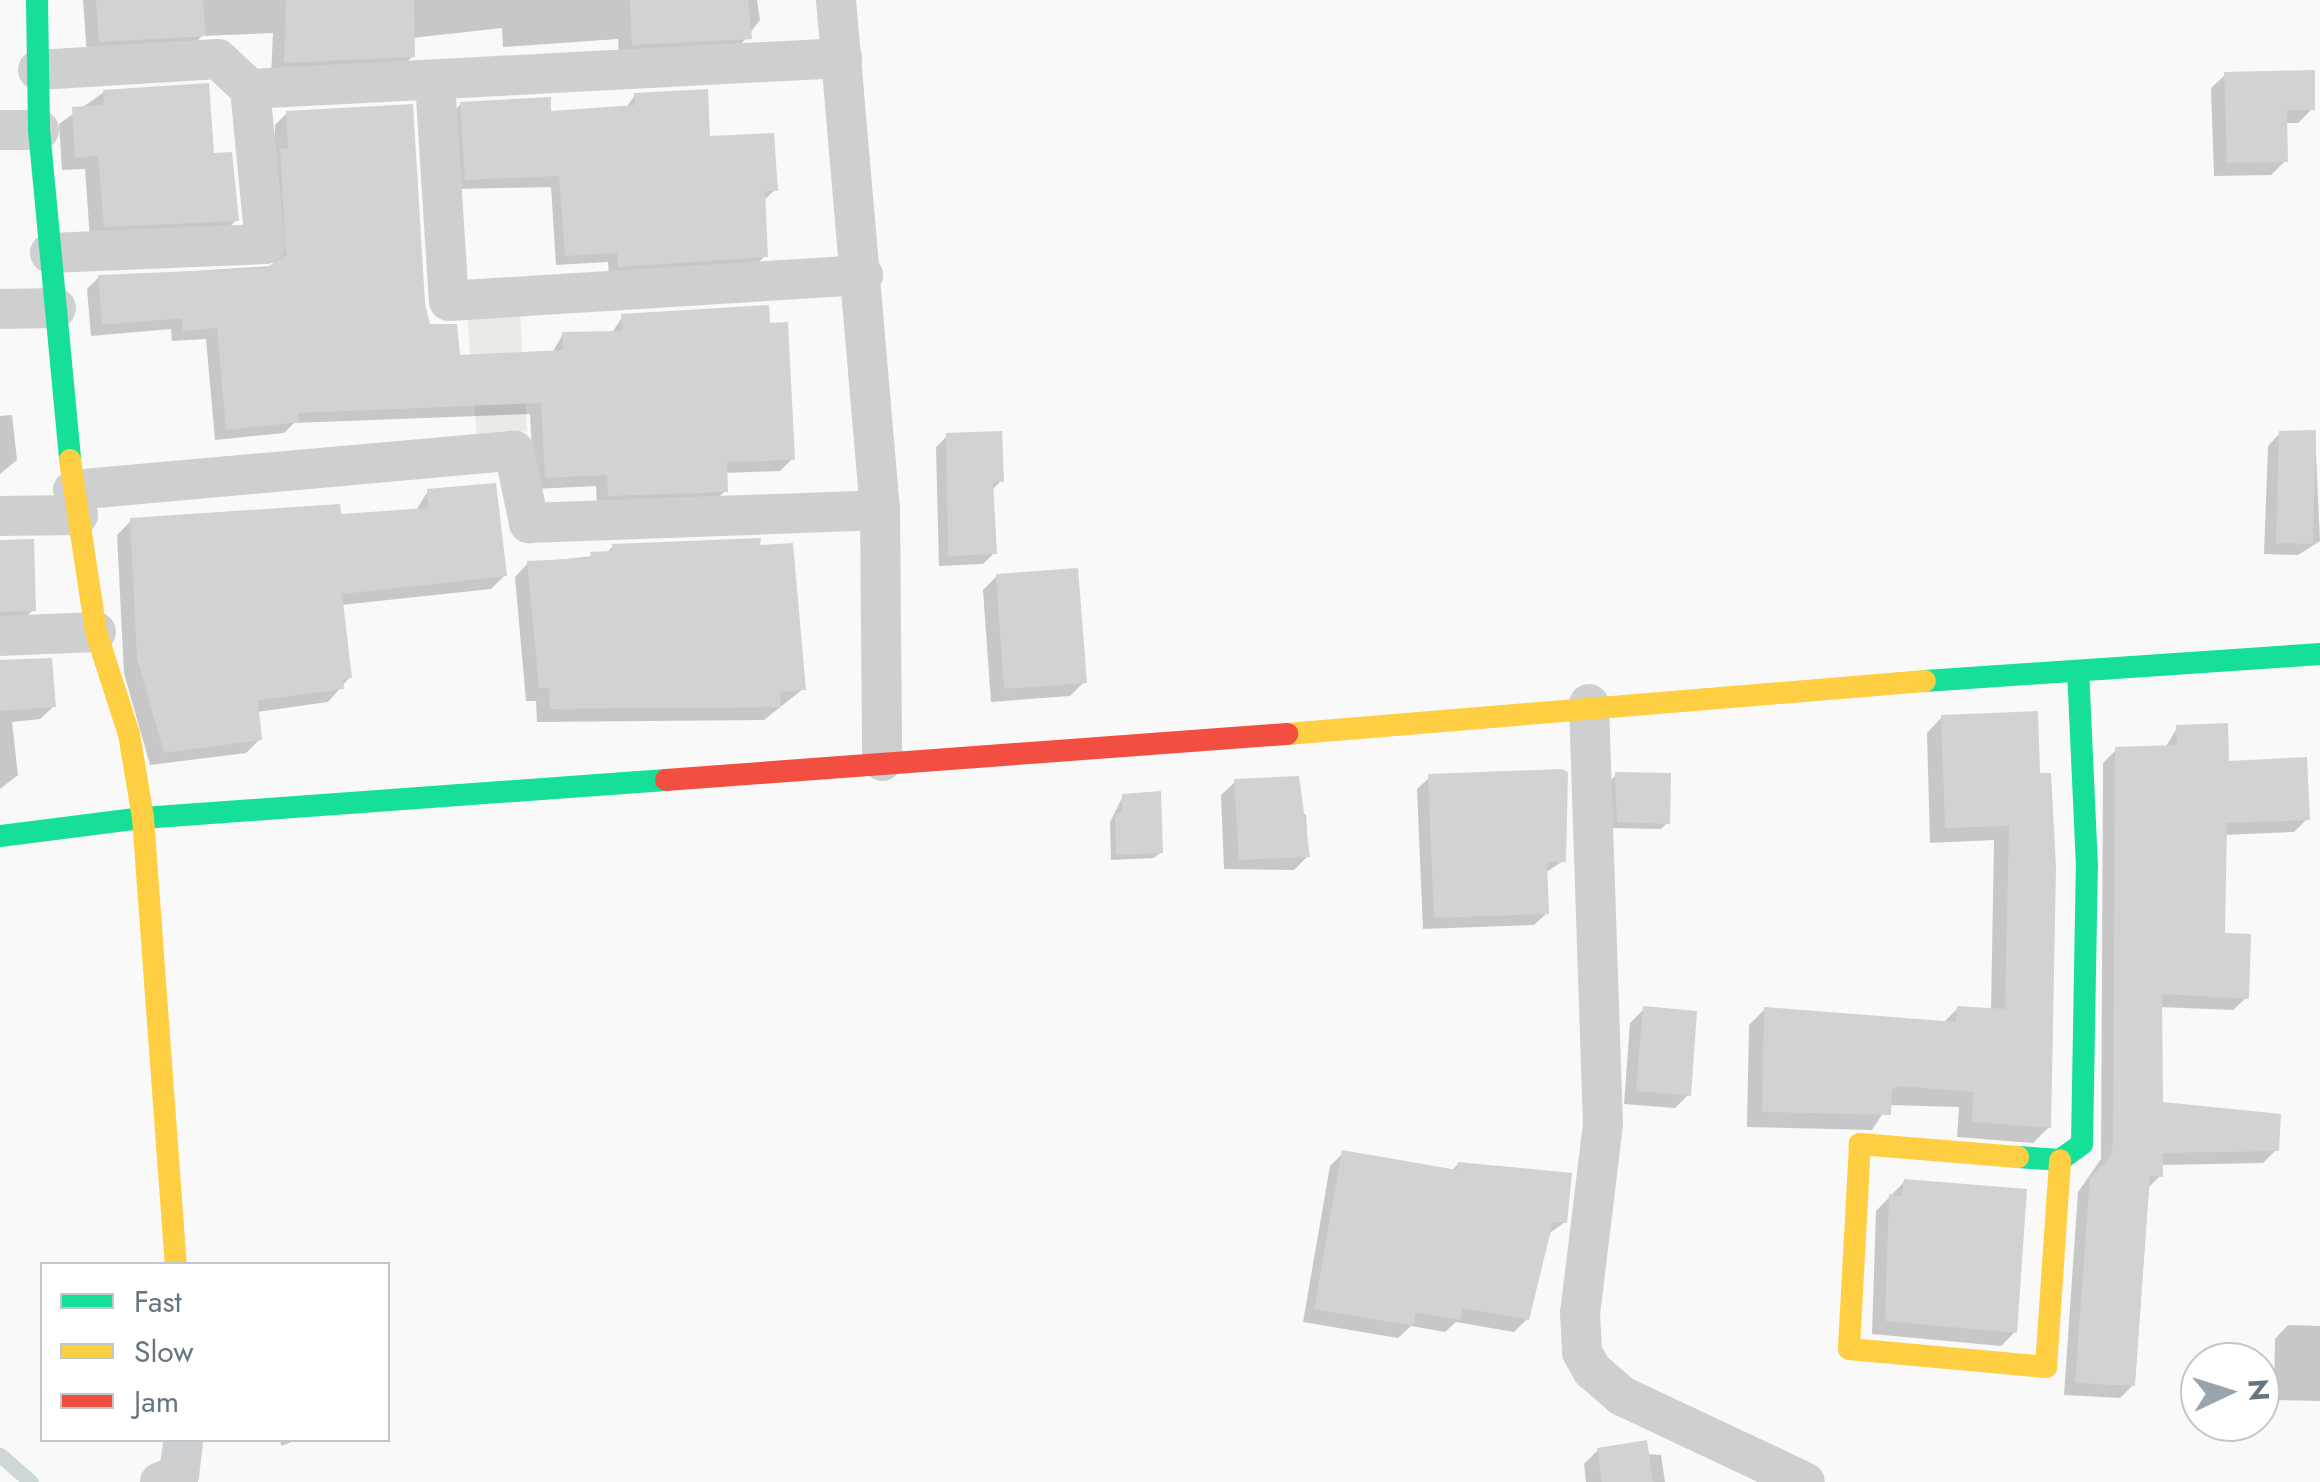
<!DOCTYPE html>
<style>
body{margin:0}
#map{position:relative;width:2320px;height:1482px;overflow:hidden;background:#f9f9f9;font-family:Jost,sans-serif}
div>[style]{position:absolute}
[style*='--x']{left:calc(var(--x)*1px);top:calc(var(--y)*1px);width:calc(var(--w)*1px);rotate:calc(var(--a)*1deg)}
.green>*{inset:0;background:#e8ebe6}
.shadow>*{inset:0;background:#0003}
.stream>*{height:15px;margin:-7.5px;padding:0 7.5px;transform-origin:7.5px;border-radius:7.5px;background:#ced6d9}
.building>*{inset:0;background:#d0d2d3}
.street>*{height:40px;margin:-20px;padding:0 20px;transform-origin:20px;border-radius:20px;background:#cecfd0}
.fast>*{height:22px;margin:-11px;padding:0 11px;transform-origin:11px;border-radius:11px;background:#16e098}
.slow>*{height:22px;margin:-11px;padding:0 11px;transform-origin:11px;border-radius:11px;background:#ffcf43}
.jam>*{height:22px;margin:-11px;padding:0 11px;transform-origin:11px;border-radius:11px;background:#f24e42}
span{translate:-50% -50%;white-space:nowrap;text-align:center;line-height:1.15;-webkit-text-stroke:10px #fff;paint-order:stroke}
.legend{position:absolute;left:40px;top:1262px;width:350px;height:180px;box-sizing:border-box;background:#fff;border:2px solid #c1c8cd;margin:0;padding:12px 18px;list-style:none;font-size:30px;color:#657683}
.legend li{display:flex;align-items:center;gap:20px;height:50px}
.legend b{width:50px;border:2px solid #c1c8cd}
.north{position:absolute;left:2180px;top:1342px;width:100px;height:100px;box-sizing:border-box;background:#fff;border:2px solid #c1c8cd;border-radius:50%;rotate:86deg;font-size:28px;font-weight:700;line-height:40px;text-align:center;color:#657683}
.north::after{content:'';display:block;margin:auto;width:35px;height:45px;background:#99a4ac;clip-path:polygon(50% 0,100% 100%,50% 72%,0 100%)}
</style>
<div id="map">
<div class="green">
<div style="clip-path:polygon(520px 311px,527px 431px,477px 437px,467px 315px)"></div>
</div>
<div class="shadow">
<div style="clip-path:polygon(83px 0,757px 0,760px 20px,736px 51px,619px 57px,618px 39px,503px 47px,502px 28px,412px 38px,413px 56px,399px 69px,271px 76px,273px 33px,202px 36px,190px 48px,87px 55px)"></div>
<div style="clip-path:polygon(2225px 75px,2312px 109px,2298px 123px,2284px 123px,2285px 161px,2271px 175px,2214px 176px,2211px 88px)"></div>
<div style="clip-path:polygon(104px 92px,211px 156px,236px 220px,223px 234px,90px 240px,85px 169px,62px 170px,59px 124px)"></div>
<div style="clip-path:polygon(635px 95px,775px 190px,765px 199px,765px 256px,755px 266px,609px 275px,608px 262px,556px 265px,551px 187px,456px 189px,451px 114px,461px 104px,549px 114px,626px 108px)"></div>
<div style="clip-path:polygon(287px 113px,423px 304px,428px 326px,457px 358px,552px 353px,563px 334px,611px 334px,623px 316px,792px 459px,780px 471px,724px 473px,725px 491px,713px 503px,597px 507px,596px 486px,534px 489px,530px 414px,294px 423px,284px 433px,215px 440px,206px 339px,172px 341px,171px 329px,91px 336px,87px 289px,99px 277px,273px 266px,275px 125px)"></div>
<div style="clip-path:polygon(12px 415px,17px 460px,0 474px,0 416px)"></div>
<div style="clip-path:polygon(2280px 433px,2315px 433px,2320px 541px,2298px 555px,2264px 554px,2268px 446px)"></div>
<div style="clip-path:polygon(947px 436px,1001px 481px,991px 491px,994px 553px,983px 564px,939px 566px,936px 447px)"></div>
<div style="clip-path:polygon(428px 491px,505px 575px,491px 589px,341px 605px,350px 677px,328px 702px,257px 712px,260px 739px,246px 753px,150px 765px,124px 673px,117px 535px,131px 521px,415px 512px)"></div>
<div style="clip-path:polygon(0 542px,33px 610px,20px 623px,0 625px)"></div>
<div style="clip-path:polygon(613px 546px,803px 689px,764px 720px,537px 722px,536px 701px,526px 701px,515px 577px,528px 563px,604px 555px)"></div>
<div style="clip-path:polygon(997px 576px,1084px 682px,1070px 696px,991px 702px,983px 590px)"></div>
<div style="clip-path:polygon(0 660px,50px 660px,54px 706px,40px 719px,12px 722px,18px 775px,0 789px)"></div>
<div style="clip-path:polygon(2036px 714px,2049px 1127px,2033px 1143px,1957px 1137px,1959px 1107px,1888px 1105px,1872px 1130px,1747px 1127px,1749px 1025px,1765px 1009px,1943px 1023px,1958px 1008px,1991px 1011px,1994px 840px,1930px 843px,1927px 733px,1942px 717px)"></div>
<div style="clip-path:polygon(2177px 728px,2307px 819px,2294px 832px,2224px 835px,2223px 935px,2246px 998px,2233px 1010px,2159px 1007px,2160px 1104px,2276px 1150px,2263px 1163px,2160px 1165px,2160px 1176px,2147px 1189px,2133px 1385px,2120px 1398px,2064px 1395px,2078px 1192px,2101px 1159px,2103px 763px,2116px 750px,2165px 748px)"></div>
<div style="clip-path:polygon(1616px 775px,1667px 823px,1661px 829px,1611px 828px,1610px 781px)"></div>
<div style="clip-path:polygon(1430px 777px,1563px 861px,1545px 873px,1547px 913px,1534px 925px,1423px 929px,1417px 789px)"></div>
<div style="clip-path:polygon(1235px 782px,1306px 815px,1308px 856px,1294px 870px,1224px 869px,1221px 795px)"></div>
<div style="clip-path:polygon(1123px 796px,1161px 852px,1154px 858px,1111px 860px,1110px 822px)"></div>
<div style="clip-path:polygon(1644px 1009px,1689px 1094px,1675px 1108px,1624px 1104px,1630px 1023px)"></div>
<div style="clip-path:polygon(1343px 1153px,1451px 1172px,1458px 1164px,1565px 1222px,1547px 1235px,1527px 1319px,1514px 1332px,1456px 1322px,1445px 1332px,1411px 1326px,1398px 1338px,1303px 1322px,1330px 1166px)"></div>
<div style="clip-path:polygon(1905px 1181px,2015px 1332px,2001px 1346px,1872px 1334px,1876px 1211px)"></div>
<div style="clip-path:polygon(2288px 1325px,2320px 1326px,2320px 1401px,2274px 1400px,2275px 1339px)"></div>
<div style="clip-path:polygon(279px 1440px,296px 1440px,282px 1446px)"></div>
<div style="clip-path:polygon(1598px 1450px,1661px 1455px,1665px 1482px,1586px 1482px,1584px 1464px)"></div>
</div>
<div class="stream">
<div style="--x:0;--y:1455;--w:41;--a:41.1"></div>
</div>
<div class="building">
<div style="clip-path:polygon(96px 0,203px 0,206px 36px,99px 42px)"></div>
<div style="clip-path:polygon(286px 0,414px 0,415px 57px,284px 63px)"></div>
<div style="clip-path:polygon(630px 0,748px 0,752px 39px,632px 45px)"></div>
<div style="clip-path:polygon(2315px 70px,2315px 110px,2287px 110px,2288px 162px,2227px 163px,2224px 72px)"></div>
<div style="clip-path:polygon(209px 83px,214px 153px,232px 152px,239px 221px,104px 227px,98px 156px,75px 158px,72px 107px,104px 105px,103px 90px)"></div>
<div style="clip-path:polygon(708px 89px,710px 136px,774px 133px,778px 191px,765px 191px,768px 257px,618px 267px,617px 253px,565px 256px,559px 176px,465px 180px,460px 102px,551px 97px,551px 111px,635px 105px,634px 93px)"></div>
<div style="clip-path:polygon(413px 104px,425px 303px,430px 324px,457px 324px,460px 355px,563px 350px,562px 332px,623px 331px,621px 314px,769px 305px,770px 323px,788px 322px,795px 460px,727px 462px,728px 492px,608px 496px,607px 475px,545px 478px,541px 403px,298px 413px,299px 422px,226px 430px,217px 328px,183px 331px,182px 318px,102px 325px,98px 275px,266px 268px,286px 255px,280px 149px,288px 148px,286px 111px)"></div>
<div style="clip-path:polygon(2316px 430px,2313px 544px,2276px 543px,2279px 431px)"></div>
<div style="clip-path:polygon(1002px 431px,1004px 482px,993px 482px,997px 554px,948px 556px,946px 433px)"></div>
<div style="clip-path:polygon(496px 483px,507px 576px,342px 594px,352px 678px,343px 679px,344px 689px,258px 700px,262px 740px,164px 753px,137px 658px,130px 518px,340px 504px,341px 514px,428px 508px,427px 489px)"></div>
<div style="clip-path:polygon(761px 538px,760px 545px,793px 543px,806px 690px,780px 692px,781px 707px,550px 709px,549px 688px,539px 688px,527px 561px,591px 558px,590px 552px,612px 551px,612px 544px)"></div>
<div style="clip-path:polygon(34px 539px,36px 611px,0 612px,0 540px)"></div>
<div style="clip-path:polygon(1078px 568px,1087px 683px,1004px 689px,996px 574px)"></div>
<div style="clip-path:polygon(52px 658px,56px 707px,0 711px,0 660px)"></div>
<div style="clip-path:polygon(2038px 711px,2040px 773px,2051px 773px,2056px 867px,2051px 1128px,1972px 1122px,1973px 1092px,1899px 1086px,1892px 1090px,1891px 1115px,1762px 1112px,1764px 1007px,1956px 1022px,1957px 1006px,2005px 1009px,2009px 826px,1945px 828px,1941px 715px)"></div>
<div style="clip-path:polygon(2228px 723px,2229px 761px,2307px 757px,2310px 820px,2227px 823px,2225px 933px,2251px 934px,2249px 999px,2162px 994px,2163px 1102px,2281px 1114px,2279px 1151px,2163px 1153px,2163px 1177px,2150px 1176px,2135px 1386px,2075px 1383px,2090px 1177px,2109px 1159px,2113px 1145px,2115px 747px,2177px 745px,2176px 725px)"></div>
<div style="clip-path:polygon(1562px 769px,1568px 772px,1566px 862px,1547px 862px,1549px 914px,1434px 918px,1428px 774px)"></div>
<div style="clip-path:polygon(1615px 772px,1671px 773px,1670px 824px,1617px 822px)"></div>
<div style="clip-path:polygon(1299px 776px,1310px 857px,1239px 860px,1234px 779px)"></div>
<div style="clip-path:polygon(1161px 791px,1163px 853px,1116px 855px,1115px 813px,1122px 813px,1122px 794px)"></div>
<div style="clip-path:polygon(1643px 1006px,1697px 1011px,1691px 1096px,1636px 1091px)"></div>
<div style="clip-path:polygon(1342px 1150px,1457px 1170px,1458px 1162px,1572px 1173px,1567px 1223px,1553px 1222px,1529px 1320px,1463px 1308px,1460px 1320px,1416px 1312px,1413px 1326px,1314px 1309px)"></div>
<div style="clip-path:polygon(1904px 1179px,2027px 1189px,2017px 1333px,1885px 1321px,1889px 1194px,1902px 1196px)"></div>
<div style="clip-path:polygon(1647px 1440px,1653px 1482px,1602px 1482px,1597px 1448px)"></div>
</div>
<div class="street">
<div style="--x:836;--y:0;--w:512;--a:85.07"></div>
<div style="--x:880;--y:510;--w:251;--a:89.5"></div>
<div style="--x:38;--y:70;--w:180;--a:-3.5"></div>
<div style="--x:218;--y:59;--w:44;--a:43.2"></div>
<div style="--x:250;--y:89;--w:593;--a:-3"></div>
<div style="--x:435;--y:81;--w:220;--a:86.4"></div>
<div style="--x:449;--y:301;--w:415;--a:-3.6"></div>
<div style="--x:0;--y:130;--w:39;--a:0"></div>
<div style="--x:50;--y:253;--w:215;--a:-2.4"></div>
<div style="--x:265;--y:244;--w:156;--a:-95.5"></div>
<div style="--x:0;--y:309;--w:56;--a:-1"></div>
<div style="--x:73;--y:490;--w:443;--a:-5.1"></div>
<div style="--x:514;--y:451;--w:74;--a:78.2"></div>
<div style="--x:529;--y:523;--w:351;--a:-2.1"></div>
<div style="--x:0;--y:516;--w:78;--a:-0.7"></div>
<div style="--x:0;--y:636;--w:96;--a:-2.4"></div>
<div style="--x:1589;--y:704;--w:420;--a:88.1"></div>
<div style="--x:1603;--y:1124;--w:190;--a:96.9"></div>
<div style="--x:1580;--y:1313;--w:39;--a:87"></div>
<div style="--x:1582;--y:1352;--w:21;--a:61"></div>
<div style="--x:1592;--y:1370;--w:40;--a:41"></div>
<div style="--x:1622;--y:1396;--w:202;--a:25.2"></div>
<div style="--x:160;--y:1482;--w:20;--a:-20"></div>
<div style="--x:179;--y:1475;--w:35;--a:-83"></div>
</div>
<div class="fast">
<div style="--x:37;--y:0;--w:130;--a:89.1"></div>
<div style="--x:39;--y:130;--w:331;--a:84.6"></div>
<div style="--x:1925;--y:681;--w:396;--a:-3.9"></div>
<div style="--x:0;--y:836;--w:144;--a:-7.2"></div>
<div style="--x:143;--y:818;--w:524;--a:-4.16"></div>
<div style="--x:2018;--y:1157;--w:42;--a:4.1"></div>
<div style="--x:2060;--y:1160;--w:27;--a:-36"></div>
<div style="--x:2082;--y:1144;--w:277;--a:-89"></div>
<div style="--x:2087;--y:867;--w:196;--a:-92.6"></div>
</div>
<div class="slow">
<div style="--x:70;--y:460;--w:174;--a:81.4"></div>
<div style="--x:96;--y:632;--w:107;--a:72.1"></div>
<div style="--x:129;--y:734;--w:85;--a:80.5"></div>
<div style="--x:143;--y:818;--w:447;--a:85.8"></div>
<div style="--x:1287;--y:734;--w:640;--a:-4.75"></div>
<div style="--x:2018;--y:1157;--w:159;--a:-175.3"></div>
<div style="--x:1860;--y:1144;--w:205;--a:93.1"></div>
<div style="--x:1849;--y:1349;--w:198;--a:5.2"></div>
<div style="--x:2046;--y:1367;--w:207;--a:-86.1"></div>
</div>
<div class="jam">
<div style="--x:666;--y:780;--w:623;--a:-4.24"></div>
</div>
<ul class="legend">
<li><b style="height:12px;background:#16e098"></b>Fast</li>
<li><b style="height:12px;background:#ffcf43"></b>Slow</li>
<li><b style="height:12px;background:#f24e42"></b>Jam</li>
</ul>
<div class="north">N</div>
</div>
